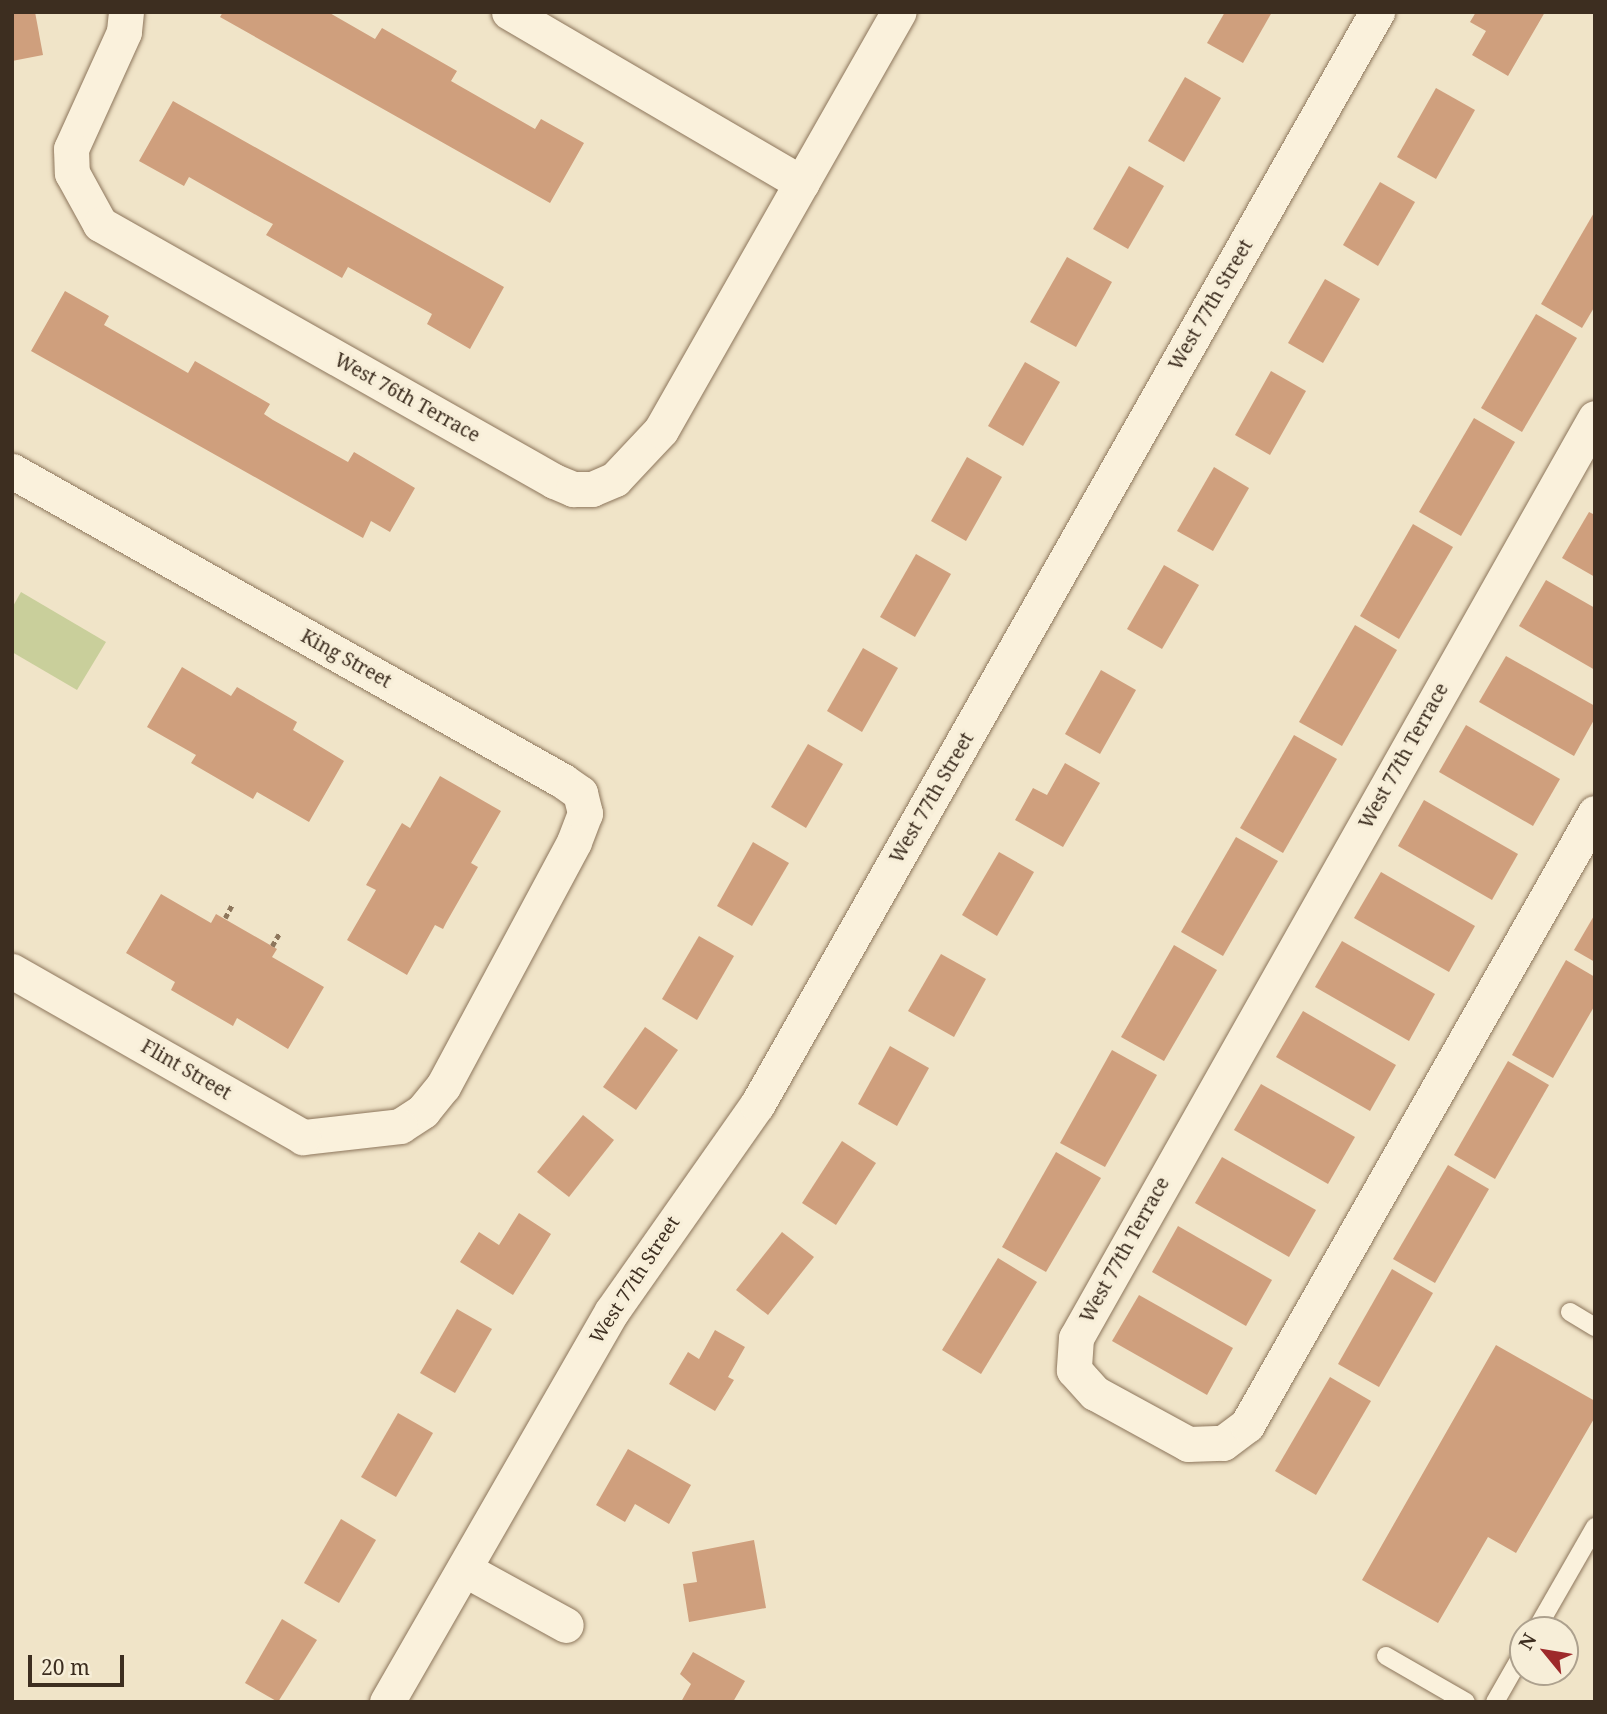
<!DOCTYPE html>
<style>
body{margin:0}
#map{position:relative;width:1607px;height:1714px;overflow:hidden;background:#f0e4c8;font-family:"Noto Serif",serif}
div>[style]{position:absolute}
[style*='--x']{left:calc(var(--x)*1px);top:calc(var(--y)*1px);width:calc(var(--w)*1px);rotate:calc(var(--a)*1deg)}
.green>*{inset:0;background:#c9cf9b}
.building>*{inset:0;background:#cf9f7d}
.path>*{height:4.5px;margin-top:-2.25px;transform-origin:0;background:repeating-linear-gradient(90deg,#8d765c 0 5px,transparent 0 8.5px)}
.roads{filter:drop-shadow(0 0 2px #8d765c) drop-shadow(0 0 2px #8d765c)}
.service>*{height:18px;margin:-9px;padding:0 9px;transform-origin:9px;border-radius:9px;background:#faf1dc}
.minor>*{height:35px;margin:-17.5px;padding:0 17.5px;transform-origin:17.5px;border-radius:17.5px;background:#faf1dc}
span{translate:-50% -50%;white-space:nowrap;text-align:center;line-height:1.15;-webkit-text-stroke:6px #f7eed8;paint-order:stroke}
.street-label{font-size:19px;color:#3d2e20}
.frame{position:absolute;inset:0;border:14px solid #3d2e20;pointer-events:none}
.north{position:absolute;left:1509px;top:1616px;width:70px;height:70px;box-sizing:border-box;background:#f7eed8;border:2px solid #ada18e;border-radius:50%;rotate:300deg;font-size:19px;font-weight:700;line-height:28px;text-align:center;color:#3d2e20}
.north::after{content:'';display:block;margin:auto;width:24px;height:32px;background:#9e2a2b;clip-path:polygon(50% 0,100% 100%,50% 72%,0 100%)}
.scale{position:absolute;left:28px;top:1655px;width:96px;height:32px;box-sizing:border-box;border:4px solid #3d2e20;border-top:0;padding-left:9px;font-size:21px;line-height:24px;white-space:nowrap;color:#3d2e20;-webkit-text-stroke:5px #f7eed8;paint-order:stroke}
</style>
<div id="map">
<div class="green">
<div style="clip-path:polygon(21px 592px,106px 642px,77px 690px,12px 652px,12px 608px)"></div>
</div>
<div class="building">
<div style="clip-path:polygon(12px 12px,35px 12px,43px 55px,12px 61px)"></div>
<div style="clip-path:polygon(223px 12px,328px 12px,375px 39px,382px 28px,457px 71px,451px 81px,535px 129px,541px 119px,584px 143px,550px 203px,220px 17px)"></div>
<div style="clip-path:polygon(1225px 12px,1272px 12px,1243px 63px,1207px 43px)"></div>
<div style="clip-path:polygon(1476px 12px,1545px 12px,1508px 76px,1472px 55px,1486px 31px,1470px 22px)"></div>
<div style="clip-path:polygon(1185px 77px,1221px 98px,1184px 162px,1148px 141px)"></div>
<div style="clip-path:polygon(1436px 88px,1475px 110px,1436px 179px,1397px 157px)"></div>
<div style="clip-path:polygon(173px 101px,504px 287px,470px 349px,427px 324px,432px 314px,348px 267px,342px 278px,266px 235px,273px 224px,265px 220px,189px 177px,184px 186px,139px 161px)"></div>
<div style="clip-path:polygon(1129px 166px,1164px 186px,1128px 249px,1093px 229px)"></div>
<div style="clip-path:polygon(1380px 182px,1415px 202px,1378px 266px,1343px 245px)"></div>
<div style="clip-path:polygon(1595px 211px,1595px 306px,1582px 328px,1541px 304px)"></div>
<div style="clip-path:polygon(1067px 257px,1112px 282px,1076px 347px,1030px 322px)"></div>
<div style="clip-path:polygon(1325px 279px,1360px 299px,1323px 363px,1288px 343px)"></div>
<div style="clip-path:polygon(65px 291px,109px 316px,104px 325px,188px 373px,195px 361px,270px 404px,264px 414px,273px 420px,348px 462px,354px 452px,415px 488px,390px 532px,371px 521px,363px 538px,31px 351px)"></div>
<div style="clip-path:polygon(1536px 314px,1577px 338px,1522px 432px,1481px 408px)"></div>
<div style="clip-path:polygon(1025px 362px,1060px 382px,1023px 446px,988px 426px)"></div>
<div style="clip-path:polygon(1271px 371px,1306px 391px,1270px 455px,1235px 435px)"></div>
<div style="clip-path:polygon(1474px 418px,1515px 442px,1461px 536px,1419px 512px)"></div>
<div style="clip-path:polygon(967px 457px,1002px 477px,966px 541px,931px 521px)"></div>
<div style="clip-path:polygon(1214px 467px,1249px 488px,1213px 551px,1177px 531px)"></div>
<div style="clip-path:polygon(1589px 512px,1595px 515px,1595px 577px,1562px 558px)"></div>
<div style="clip-path:polygon(1413px 524px,1453px 547px,1399px 639px,1360px 616px)"></div>
<div style="clip-path:polygon(916px 554px,951px 574px,915px 637px,880px 617px)"></div>
<div style="clip-path:polygon(1164px 565px,1199px 585px,1162px 649px,1127px 629px)"></div>
<div style="clip-path:polygon(1546px 580px,1595px 608px,1595px 670px,1519px 626px)"></div>
<div style="clip-path:polygon(1355px 625px,1397px 650px,1342px 746px,1299px 722px)"></div>
<div style="clip-path:polygon(863px 648px,898px 668px,862px 732px,827px 711px)"></div>
<div style="clip-path:polygon(1506px 656px,1595px 706px,1595px 718px,1574px 756px,1479px 702px)"></div>
<div style="clip-path:polygon(182px 667px,231px 696px,237px 687px,297px 722px,293px 730px,344px 761px,309px 822px,257px 792px,253px 799px,191px 763px,196px 755px,147px 727px)"></div>
<div style="clip-path:polygon(1101px 670px,1136px 690px,1100px 754px,1065px 734px)"></div>
<div style="clip-path:polygon(1466px 725px,1560px 779px,1533px 826px,1439px 772px)"></div>
<div style="clip-path:polygon(1294px 735px,1337px 759px,1283px 853px,1240px 828px)"></div>
<div style="clip-path:polygon(808px 744px,843px 764px,806px 828px,771px 807px)"></div>
<div style="clip-path:polygon(1065px 763px,1100px 783px,1063px 847px,1015px 820px,1033px 788px,1047px 795px)"></div>
<div style="clip-path:polygon(440px 776px,501px 811px,471px 863px,478px 867px,446px 923px,443px 929px,435px 925px,407px 975px,347px 940px,376px 890px,366px 885px,402px 823px,410px 828px)"></div>
<div style="clip-path:polygon(1424px 800px,1518px 854px,1492px 900px,1398px 846px)"></div>
<div style="clip-path:polygon(1236px 837px,1278px 861px,1223px 956px,1181px 932px)"></div>
<div style="clip-path:polygon(753px 842px,789px 863px,752px 926px,717px 906px)"></div>
<div style="clip-path:polygon(999px 852px,1034px 872px,997px 936px,962px 915px)"></div>
<div style="clip-path:polygon(1381px 872px,1475px 926px,1449px 972px,1354px 918px)"></div>
<div style="clip-path:polygon(161px 894px,211px 923px,216px 914px,277px 949px,272px 957px,324px 987px,288px 1049px,237px 1018px,233px 1026px,171px 990px,175px 982px,126px 953px)"></div>
<div style="clip-path:polygon(1595px 914px,1595px 962px,1574px 950px)"></div>
<div style="clip-path:polygon(699px 936px,734px 956px,697px 1020px,662px 999px)"></div>
<div style="clip-path:polygon(1342px 941px,1435px 994px,1409px 1041px,1315px 987px)"></div>
<div style="clip-path:polygon(1174px 945px,1217px 970px,1164px 1061px,1121px 1037px)"></div>
<div style="clip-path:polygon(941px 954px,986px 979px,954px 1037px,908px 1011px)"></div>
<div style="clip-path:polygon(1566px 960px,1595px 977px,1595px 1005px,1553px 1078px,1512px 1055px)"></div>
<div style="clip-path:polygon(1303px 1011px,1396px 1065px,1370px 1111px,1276px 1057px)"></div>
<div style="clip-path:polygon(645px 1027px,678px 1050px,636px 1110px,603px 1087px)"></div>
<div style="clip-path:polygon(890px 1046px,929px 1068px,897px 1126px,858px 1104px)"></div>
<div style="clip-path:polygon(1112px 1050px,1157px 1075px,1105px 1167px,1060px 1143px)"></div>
<div style="clip-path:polygon(1508px 1061px,1549px 1085px,1495px 1179px,1454px 1155px)"></div>
<div style="clip-path:polygon(1261px 1084px,1355px 1137px,1328px 1184px,1234px 1130px)"></div>
<div style="clip-path:polygon(583px 1115px,614px 1140px,569px 1197px,537px 1172px)"></div>
<div style="clip-path:polygon(842px 1141px,876px 1163px,836px 1225px,802px 1203px)"></div>
<div style="clip-path:polygon(1056px 1152px,1101px 1178px,1046px 1272px,1002px 1247px)"></div>
<div style="clip-path:polygon(1222px 1157px,1316px 1210px,1289px 1257px,1195px 1203px)"></div>
<div style="clip-path:polygon(1448px 1165px,1489px 1189px,1435px 1283px,1393px 1259px)"></div>
<div style="clip-path:polygon(519px 1213px,551px 1234px,513px 1295px,460px 1262px,479px 1232px,499px 1245px)"></div>
<div style="clip-path:polygon(1178px 1226px,1272px 1280px,1246px 1326px,1152px 1272px)"></div>
<div style="clip-path:polygon(782px 1232px,814px 1257px,768px 1315px,736px 1290px)"></div>
<div style="clip-path:polygon(998px 1258px,1037px 1282px,981px 1374px,942px 1350px)"></div>
<div style="clip-path:polygon(1392px 1269px,1433px 1293px,1379px 1387px,1338px 1364px)"></div>
<div style="clip-path:polygon(1139px 1295px,1233px 1348px,1207px 1395px,1112px 1341px)"></div>
<div style="clip-path:polygon(457px 1309px,492px 1329px,455px 1393px,420px 1373px)"></div>
<div style="clip-path:polygon(715px 1330px,745px 1347px,728px 1377px,734px 1380px,715px 1411px,669px 1384px,688px 1352px,699px 1359px)"></div>
<div style="clip-path:polygon(1496px 1345px,1595px 1401px,1595px 1417px,1516px 1553px,1488px 1537px,1438px 1623px,1362px 1580px)"></div>
<div style="clip-path:polygon(1330px 1377px,1371px 1401px,1316px 1495px,1275px 1471px)"></div>
<div style="clip-path:polygon(398px 1413px,433px 1433px,396px 1497px,361px 1477px)"></div>
<div style="clip-path:polygon(628px 1449px,691px 1485px,669px 1524px,635px 1504px,625px 1522px,596px 1505px)"></div>
<div style="clip-path:polygon(341px 1519px,376px 1540px,339px 1603px,304px 1583px)"></div>
<div style="clip-path:polygon(754px 1540px,766px 1608px,689px 1622px,683px 1584px,697px 1582px,692px 1552px)"></div>
<div style="clip-path:polygon(282px 1619px,317px 1640px,278px 1702px,245px 1683px)"></div>
<div style="clip-path:polygon(693px 1652px,745px 1681px,733px 1702px,681px 1702px,691px 1684px,680px 1674px)"></div>
</div>
<div class="path">
<div style="--x:225;--y:918;--w:15;--a:-62"></div>
<div style="--x:272;--y:946;--w:16;--a:-60"></div>
</div>
<div class="roads">
<div class="service">
<div style="--x:1570;--y:1312;--w:29;--a:31"></div>
<div style="--x:1536;--y:1630;--w:119;--a:-60.2"></div>
<div style="--x:1386;--y:1656;--w:92;--a:29.9"></div>
<div style="--x:1495;--y:1702;--w:56;--a:-60.3"></div>
</div>
<div class="minor">
<div style="--x:126;--y:12;--w:20;--a:96"></div>
<div style="--x:124;--y:32;--w:128;--a:114.4"></div>
<div style="--x:71;--y:149;--w:24;--a:88"></div>
<div style="--x:72;--y:173;--w:58;--a:61.2"></div>
<div style="--x:100;--y:224;--w:522;--a:29.51"></div>
<div style="--x:554;--y:481;--w:21;--a:23"></div>
<div style="--x:573;--y:489;--w:19;--a:0"></div>
<div style="--x:592;--y:489;--w:25;--a:-23"></div>
<div style="--x:615;--y:479;--w:67;--a:-46.8"></div>
<div style="--x:661;--y:430;--w:481;--a:-60.4"></div>
<div style="--x:509;--y:12;--w:339;--a:30.3"></div>
<div style="--x:1595;--y:418;--w:1056;--a:119.43"></div>
<div style="--x:1076;--y:1338;--w:32;--a:94"></div>
<div style="--x:1074;--y:1370;--w:31;--a:48"></div>
<div style="--x:1095;--y:1393;--w:106;--a:28.7"></div>
<div style="--x:1188;--y:1444;--w:35;--a:-2"></div>
<div style="--x:1223;--y:1443;--w:30;--a:-37"></div>
<div style="--x:1247;--y:1425;--w:704;--a:-60.38"></div>
<div style="--x:12;--y:471;--w:632;--a:29.36"></div>
<div style="--x:563;--y:781;--w:21;--a:35"></div>
<div style="--x:580;--y:793;--w:21;--a:76"></div>
<div style="--x:585;--y:813;--w:31;--a:111"></div>
<div style="--x:574;--y:842;--w:277;--a:118.2"></div>
<div style="--x:443;--y:1086;--w:32;--a:129"></div>
<div style="--x:423;--y:1111;--w:27;--a:147"></div>
<div style="--x:400;--y:1126;--w:98;--a:173.5"></div>
<div style="--x:303;--y:1137;--w:335;--a:-150.3"></div>
<div style="--x:464;--y:1569;--w:116;--a:28.8"></div>
<div style="--x:387;--y:1702;--w:451;--a:-60.1"></div>
<div style="--x:612;--y:1311;--w:252;--a:-54.9"></div>
<div style="--x:757;--y:1105;--w:1257;--a:-60.44"></div>
</div>
</div>
<div class="street-label">
<span style="left:1211px;top:305px;rotate:-60deg">West 77th Street</span>
<span style="left:407px;top:398px;rotate:29deg">West 76th Terrace</span>
<span style="left:346px;top:659px;rotate:29deg">King Street</span>
<span style="left:1404px;top:756px;rotate:-61deg">West 77th Terrace</span>
<span style="left:932px;top:798px;rotate:-60deg">West 77th Street</span>
<span style="left:186px;top:1070px;rotate:30deg">Flint Street</span>
<span style="left:1125px;top:1250px;rotate:-61deg">West 77th Terrace</span>
<span style="left:635px;top:1280px;rotate:-57deg">West 77th Street</span>
</div>
<div class="frame"></div>
<div class="north">N</div>
<div class="scale">20 m</div>
</div>
